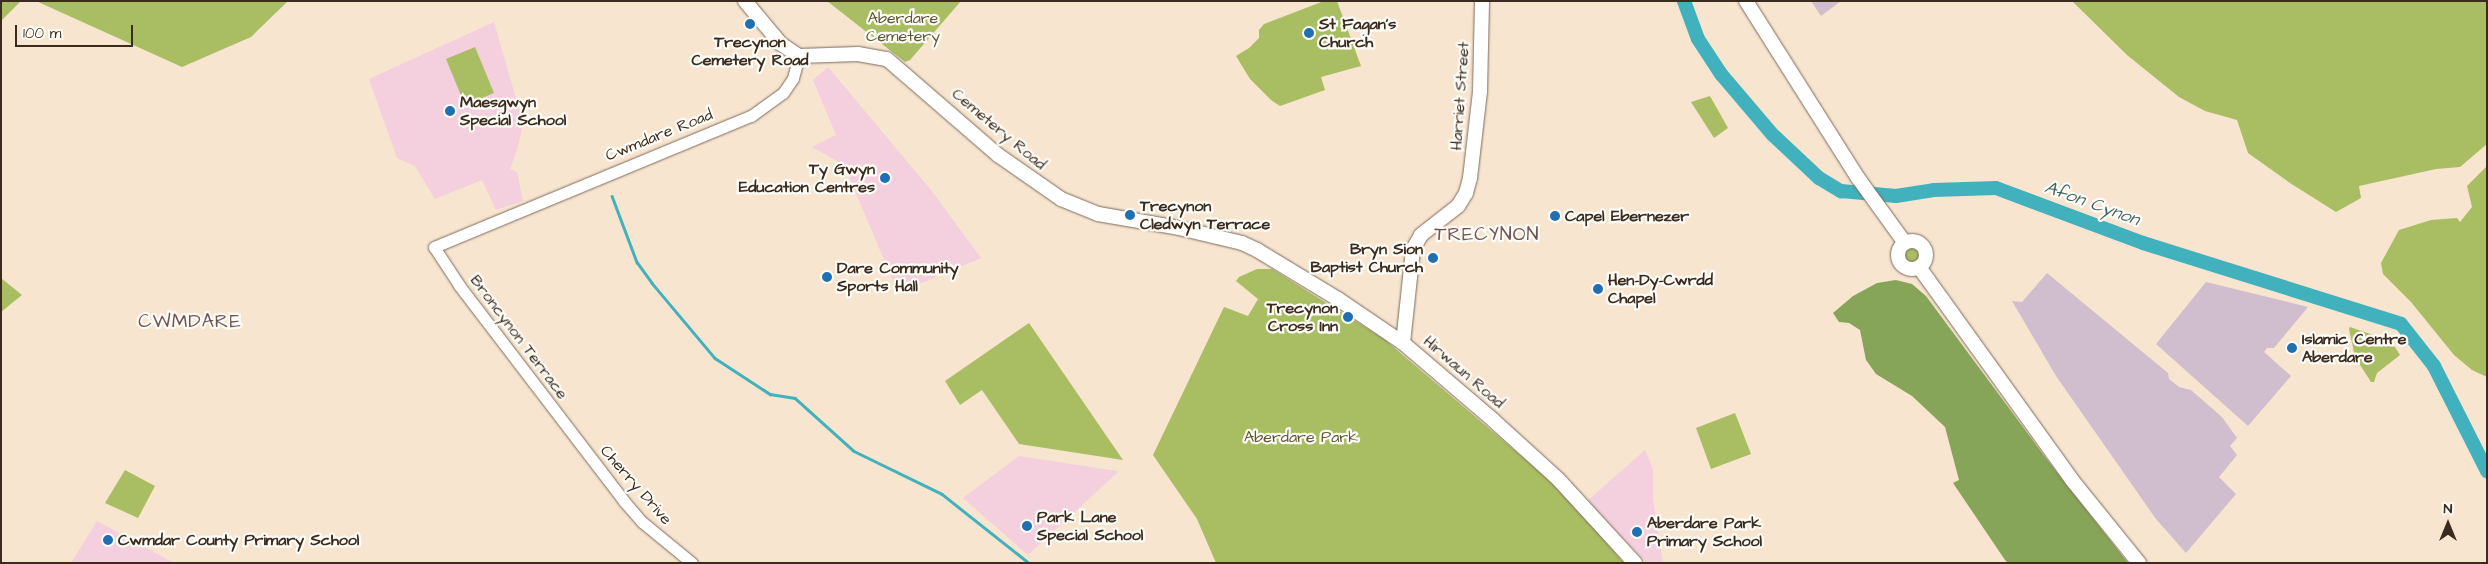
<!DOCTYPE html>
<style>
body{margin:0}
#map{position:relative;width:2488px;height:564px;overflow:hidden;background:#f7e5d0;font-family:"Architects Daughter",sans-serif}
div>[style]{position:absolute}
[style*='--x']{left:calc(var(--x)*1px);top:calc(var(--y)*1px);width:calc(var(--w)*1px);rotate:calc(var(--a)*1deg)}
.built>*{inset:0;background:#f4cfdd}
.industrial>*{inset:0;background:#d0bdcd}
.green>*{inset:0;background:#a9be62}
.round{border-radius:50%}
.forest>*{inset:0;background:#86a558}
.stream>*{height:2.5px;margin:-1.25px;padding:0 1.25px;transform-origin:1.25px;border-radius:1.25px;background:#42b1be}
.river>*{height:14px;margin:-7px;padding:0 7px;transform-origin:7px;border-radius:7px;background:#42b1be}
.roads{filter:drop-shadow(0 0 1px #7d6b5c) drop-shadow(0 0 1px #7d6b5c)}
.minor>*{height:11px;margin:-5.5px;padding:0 5.5px;transform-origin:5.5px;border-radius:5.5px;background:#fff}
.major>*{height:14px;margin:-7px;padding:0 7px;transform-origin:7px;border-radius:7px;background:#fff}
.major>.ring{margin:-7px;padding:0;box-sizing:content-box;background:none;border:14px solid #fff;border-radius:50%}
.dots>*{width:14px;height:14px;translate:-50% -50%;box-sizing:border-box;border:2px solid #fdfcf7;border-radius:50%}
span{translate:-50% -50%;white-space:nowrap;text-align:center;line-height:1.15;-webkit-text-stroke:4.5px #fdfcf7;paint-order:stroke}
.park-label{font-size:16px;color:#5c5632}
.poi-label{font-size:16px;color:#3b2a1e;font-weight:700}
.left{translate:0 -50%;text-align:left}
.right{translate:-100% -50%;text-align:right}
.street-label{font-size:16px;color:#3b2a1e}
.water-label{font-size:18px;color:#3e605e;font-style:italic}
.quarter-label{font-size:19px;color:#735352;letter-spacing:1px}
.frame{position:absolute;inset:0;border:2px solid #3b2a1e;pointer-events:none}
.north{position:absolute;left:2423px;top:499px;width:50px;height:50px;-webkit-text-stroke:4px #fdfcf7;paint-order:stroke;rotate:0deg;font-size:14px;font-weight:700;line-height:20px;text-align:center;color:#3b2a1e}
.north::after{content:'';display:block;margin:auto;width:18px;height:22px;background:#3b2a1e;clip-path:polygon(50% 0,100% 100%,50% 72%,0 100%)}
.scale{position:absolute;left:15px;top:25px;width:118px;height:22px;box-sizing:border-box;border:2px solid #3b2a1e;border-top:0;padding-left:6px;font-size:15px;line-height:18px;white-space:nowrap;color:#3b2a1e;-webkit-text-stroke:4px #fdfcf7;paint-order:stroke}
</style>
<div id="map">
<div class="built">
<div style="clip-path:polygon(494px 22px,523px 123px,518px 147px,510px 169px,517px 172px,523px 201px,496px 210px,482px 180px,435px 199px,415px 166px,397px 158px,369px 79px)"></div>
<div style="clip-path:polygon(828px 67px,931px 190px,981px 258px,898px 293px,844px 165px,812px 147px,836px 135px,813px 80px)"></div>
<div style="clip-path:polygon(1645px 450px,1653px 469px,1653px 499px,1663px 563px,1646px 562px,1586px 502px)"></div>
<div style="clip-path:polygon(1019px 456px,1117px 471px,1118px 472px,1028px 555px,963px 498px)"></div>
<div style="clip-path:polygon(97px 521px,167px 559px,175px 563px,71px 563px)"></div>
</div>
<div class="industrial">
<div style="clip-path:polygon(1811px 1px,1841px 1px,1821px 16px)"></div>
<div style="clip-path:polygon(2047px 273px,2168px 373px,2169px 379px,2179px 387px,2191px 390px,2222px 417px,2237px 438px,2230px 446px,2237px 455px,2219px 477px,2236px 494px,2186px 553px,2156px 519px,2056px 376px,2012px 301px,2022px 302px)"></div>
<div style="clip-path:polygon(2206px 282px,2308px 307px,2274px 348px,2267px 348px,2264px 352px,2291px 376px,2248px 426px,2156px 344px)"></div>
</div>
<div class="green">
<div style="clip-path:polygon(1px 1px,21px 1px,1px 21px)"></div>
<div style="clip-path:polygon(36px 1px,288px 1px,251px 37px,182px 67px)"></div>
<div style="clip-path:polygon(827px 1px,961px 1px,910px 60px,905px 62px)"></div>
<div style="clip-path:polygon(1324px 1px,1337px 1px,1361px 66px,1321px 77px,1325px 90px,1280px 106px,1271px 100px,1250px 79px,1236px 56px,1249px 48px,1259px 38px,1259px 30px,1264px 24px)"></div>
<div style="clip-path:polygon(2072px 1px,2487px 1px,2487px 144px,2460px 167px,2436px 169px,2359px 186px,2361px 198px,2336px 212px,2290px 183px,2248px 153px,2237px 120px,2205px 111px,2179px 97px,2127px 55px)"></div>
<div style="clip-path:polygon(475px 47px,494px 93px,465px 105px,446px 59px)"></div>
<div style="clip-path:polygon(1710px 96px,1728px 128px,1714px 138px,1691px 102px)"></div>
<div style="clip-path:polygon(2487px 166px,2487px 377px,2472px 370px,2454px 355px,2411px 302px,2383px 274px,2381px 263px,2399px 230px,2431px 220px,2457px 218px,2460px 222px,2472px 207px,2467px 186px)"></div>
<div class="round" style="left:1903px;top:247px;width:16px;height:16px"></div>
<div style="clip-path:polygon(1257px 269px,1272px 269px,1384px 339px,1539px 471px,1568px 498px,1624px 563px,1216px 563px,1197px 519px,1153px 455px,1224px 307px,1248px 316px,1258px 299px,1236px 281px,1239px 277px)"></div>
<div style="clip-path:polygon(1px 278px,22px 295px,1px 312px)"></div>
<div style="clip-path:polygon(1029px 323px,1123px 460px,1019px 444px,982px 390px,960px 405px,945px 381px)"></div>
<div style="clip-path:polygon(2350px 327px,2391px 341px,2400px 355px,2377px 373px,2374px 382px,2371px 382px,2355px 357px,2349px 329px)"></div>
<div style="clip-path:polygon(1735px 413px,1751px 454px,1711px 469px,1696px 428px)"></div>
<div style="clip-path:polygon(125px 470px,155px 486px,138px 518px,105px 503px)"></div>
</div>
<div class="forest">
<div style="clip-path:polygon(1896px 280px,1912px 284px,1926px 296px,2045px 457px,2128px 563px,2008px 563px,2005px 560px,1953px 483px,1959px 480px,1945px 427px,1912px 396px,1876px 374px,1866px 360px,1860px 330px,1849px 323px,1839px 322px,1833px 313px,1853px 296px,1877px 283px)"></div>
</div>
<div class="stream">
<div style="--x:612;--y:196;--w:71;--a:69.3"></div>
<div style="--x:637;--y:262;--w:26;--a:54"></div>
<div style="--x:652;--y:283;--w:98;--a:50"></div>
<div style="--x:715;--y:358;--w:66;--a:33.2"></div>
<div style="--x:770;--y:394;--w:25;--a:9"></div>
<div style="--x:795;--y:398;--w:79;--a:41.9"></div>
<div style="--x:854;--y:451;--w:98;--a:26"></div>
<div style="--x:942;--y:494;--w:111;--a:38.4"></div>
</div>
<div class="river">
<div style="--x:1684;--y:1;--w:40;--a:69.8"></div>
<div style="--x:1698;--y:39;--w:42;--a:56.7"></div>
<div style="--x:1721;--y:74;--w:80;--a:49.6"></div>
<div style="--x:1773;--y:135;--w:63;--a:43.1"></div>
<div style="--x:1819;--y:178;--w:26;--a:31"></div>
<div style="--x:1841;--y:191;--w:55;--a:5.2"></div>
<div style="--x:1896;--y:196;--w:38;--a:-9"></div>
<div style="--x:1934;--y:190;--w:62;--a:-1.8"></div>
<div style="--x:1996;--y:188;--w:157;--a:20.5"></div>
<div style="--x:2143;--y:243;--w:270;--a:17.4"></div>
<div style="--x:2401;--y:324;--w:53;--a:51.8"></div>
<div style="--x:2434;--y:366;--w:118;--a:63.2"></div>
</div>
<div class="roads">
<div class="minor">
<div style="--x:692;--y:563;--w:65;--a:-140.6"></div>
<div style="--x:642;--y:522;--w:28;--a:-131"></div>
<div style="--x:624;--y:501;--w:272;--a:-127.4"></div>
<div style="--x:459;--y:285;--w:45;--a:-123.3"></div>
<div style="--x:434;--y:247;--w:343;--a:-22.5"></div>
<div style="--x:751;--y:116;--w:39;--a:-36"></div>
<div style="--x:783;--y:93;--w:18;--a:-56"></div>
<div style="--x:793;--y:78;--w:23;--a:-75"></div>
</div>
<div class="major">
<div style="--x:745;--y:1;--w:56;--a:50.1"></div>
<div style="--x:781;--y:44;--w:22;--a:34"></div>
<div style="--x:799;--y:56;--w:59;--a:-1.9"></div>
<div style="--x:858;--y:54;--w:29;--a:10"></div>
<div style="--x:887;--y:59;--w:147;--a:40.9"></div>
<div style="--x:998;--y:155;--w:77;--a:34.9"></div>
<div style="--x:1061;--y:199;--w:40;--a:22"></div>
<div style="--x:1098;--y:214;--w:82;--a:9.8"></div>
<div style="--x:1179;--y:228;--w:65;--a:13.4"></div>
<div style="--x:1242;--y:243;--w:17;--a:25"></div>
<div style="--x:1257;--y:250;--w:95;--a:31.2"></div>
<div style="--x:1338;--y:299;--w:78;--a:34.1"></div>
<div style="--x:1403;--y:343;--w:118;--a:40.5"></div>
<div style="--x:1493;--y:420;--w:88;--a:42.2"></div>
<div style="--x:1558;--y:479;--w:114;--a:47.5"></div>
<div style="--x:1746;--y:1;--w:209;--a:57.7"></div>
<div style="--x:1858;--y:178;--w:80;--a:54.1"></div>
<div class="ring" style="left:1898px;top:241px;width:14px;height:14px"></div>
<div style="--x:1919;--y:267;--w:262;--a:54.3"></div>
<div style="--x:2072;--y:480;--w:107;--a:51.1"></div>
<div style="--x:1403;--y:343;--w:95;--a:-83.9"></div>
<div style="--x:1413;--y:249;--w:16;--a:-60"></div>
<div style="--x:1421;--y:235;--w:47;--a:-38.1"></div>
<div style="--x:1458;--y:206;--w:15;--a:-58"></div>
<div style="--x:1466;--y:193;--w:16;--a:-75"></div>
<div style="--x:1470;--y:178;--w:88;--a:-83.4"></div>
<div style="--x:1480;--y:91;--w:90;--a:-88.7"></div>
</div>
</div>
<div class="dots">
<div style="left:750px;top:24px;background:#1f6fb2"></div>
<div style="left:1309px;top:33px;background:#1f6fb2"></div>
<div style="left:450px;top:111px;background:#1f6fb2"></div>
<div style="left:885px;top:178px;background:#1f6fb2"></div>
<div style="left:1130px;top:215px;background:#1f6fb2"></div>
<div style="left:1555px;top:216px;background:#1f6fb2"></div>
<div style="left:1433px;top:258px;background:#1f6fb2"></div>
<div style="left:827px;top:277px;background:#1f6fb2"></div>
<div style="left:1598px;top:289px;background:#1f6fb2"></div>
<div style="left:1348px;top:317px;background:#1f6fb2"></div>
<div style="left:2292px;top:348px;background:#1f6fb2"></div>
<div style="left:1027px;top:526px;background:#1f6fb2"></div>
<div style="left:1637px;top:532px;background:#1f6fb2"></div>
<div style="left:108px;top:540px;background:#1f6fb2"></div>
</div>
<div class="park-label">
<span style="left:903px;top:27px">Aberdare<br>Cemetery</span>
<span style="left:1301px;top:437px">Aberdare Park</span>
</div>
<div class="poi-label">
<span class="left" style="left:1319px;top:33px">St Fagan's<br>Church</span>
<span style="left:750px;top:51px">Trecynon<br>Cemetery Road</span>
<span class="left" style="left:460px;top:111px">Maesgwyn<br>Special School</span>
<span class="right" style="left:875px;top:178px">Ty Gwyn<br>Education Centres</span>
<span class="left" style="left:1140px;top:215px">Trecynon<br>Cledwyn Terrace</span>
<span class="left" style="left:1565px;top:216px">Capel Ebernezer</span>
<span class="right" style="left:1423px;top:258px">Bryn Sion<br>Baptist Church</span>
<span class="left" style="left:837px;top:277px">Dare Community<br>Sports Hall</span>
<span class="left" style="left:1608px;top:289px">Hen-Dy-Cwrdd<br>Chapel</span>
<span class="right" style="left:1338px;top:317px">Trecynon<br>Cross Inn</span>
<span class="left" style="left:2302px;top:348px">Islamic Centre<br>Aberdare</span>
<span class="left" style="left:1037px;top:526px">Park Lane<br>Special School</span>
<span class="left" style="left:1647px;top:532px">Aberdare Park<br>Primary School</span>
<span class="left" style="left:118px;top:540px">Cwmdar County Primary School</span>
</div>
<div class="street-label">
<span style="left:1460px;top:96px;rotate:-86deg">Harriet Street</span>
<span style="left:999px;top:129px;rotate:40deg">Cemetery Road</span>
<span style="left:659px;top:135px;rotate:-22deg">Cwmdare Road</span>
<span style="left:519px;top:337px;rotate:53deg">Broncynon Terrace</span>
<span style="left:1464px;top:372px;rotate:41deg">Hirwaun Road</span>
<span style="left:636px;top:485px;rotate:49deg">Cherry Drive</span>
</div>
<div class="water-label">
<span style="left:2092px;top:204px;rotate:20deg">Afon Cynon</span>
</div>
<div class="quarter-label">
<span style="left:1487px;top:235px">TRECYNON</span>
<span style="left:190px;top:322px">CWMDARE</span>
</div>
<div class="frame"></div>
<div class="north">N</div>
<div class="scale">100 m</div>
</div>
